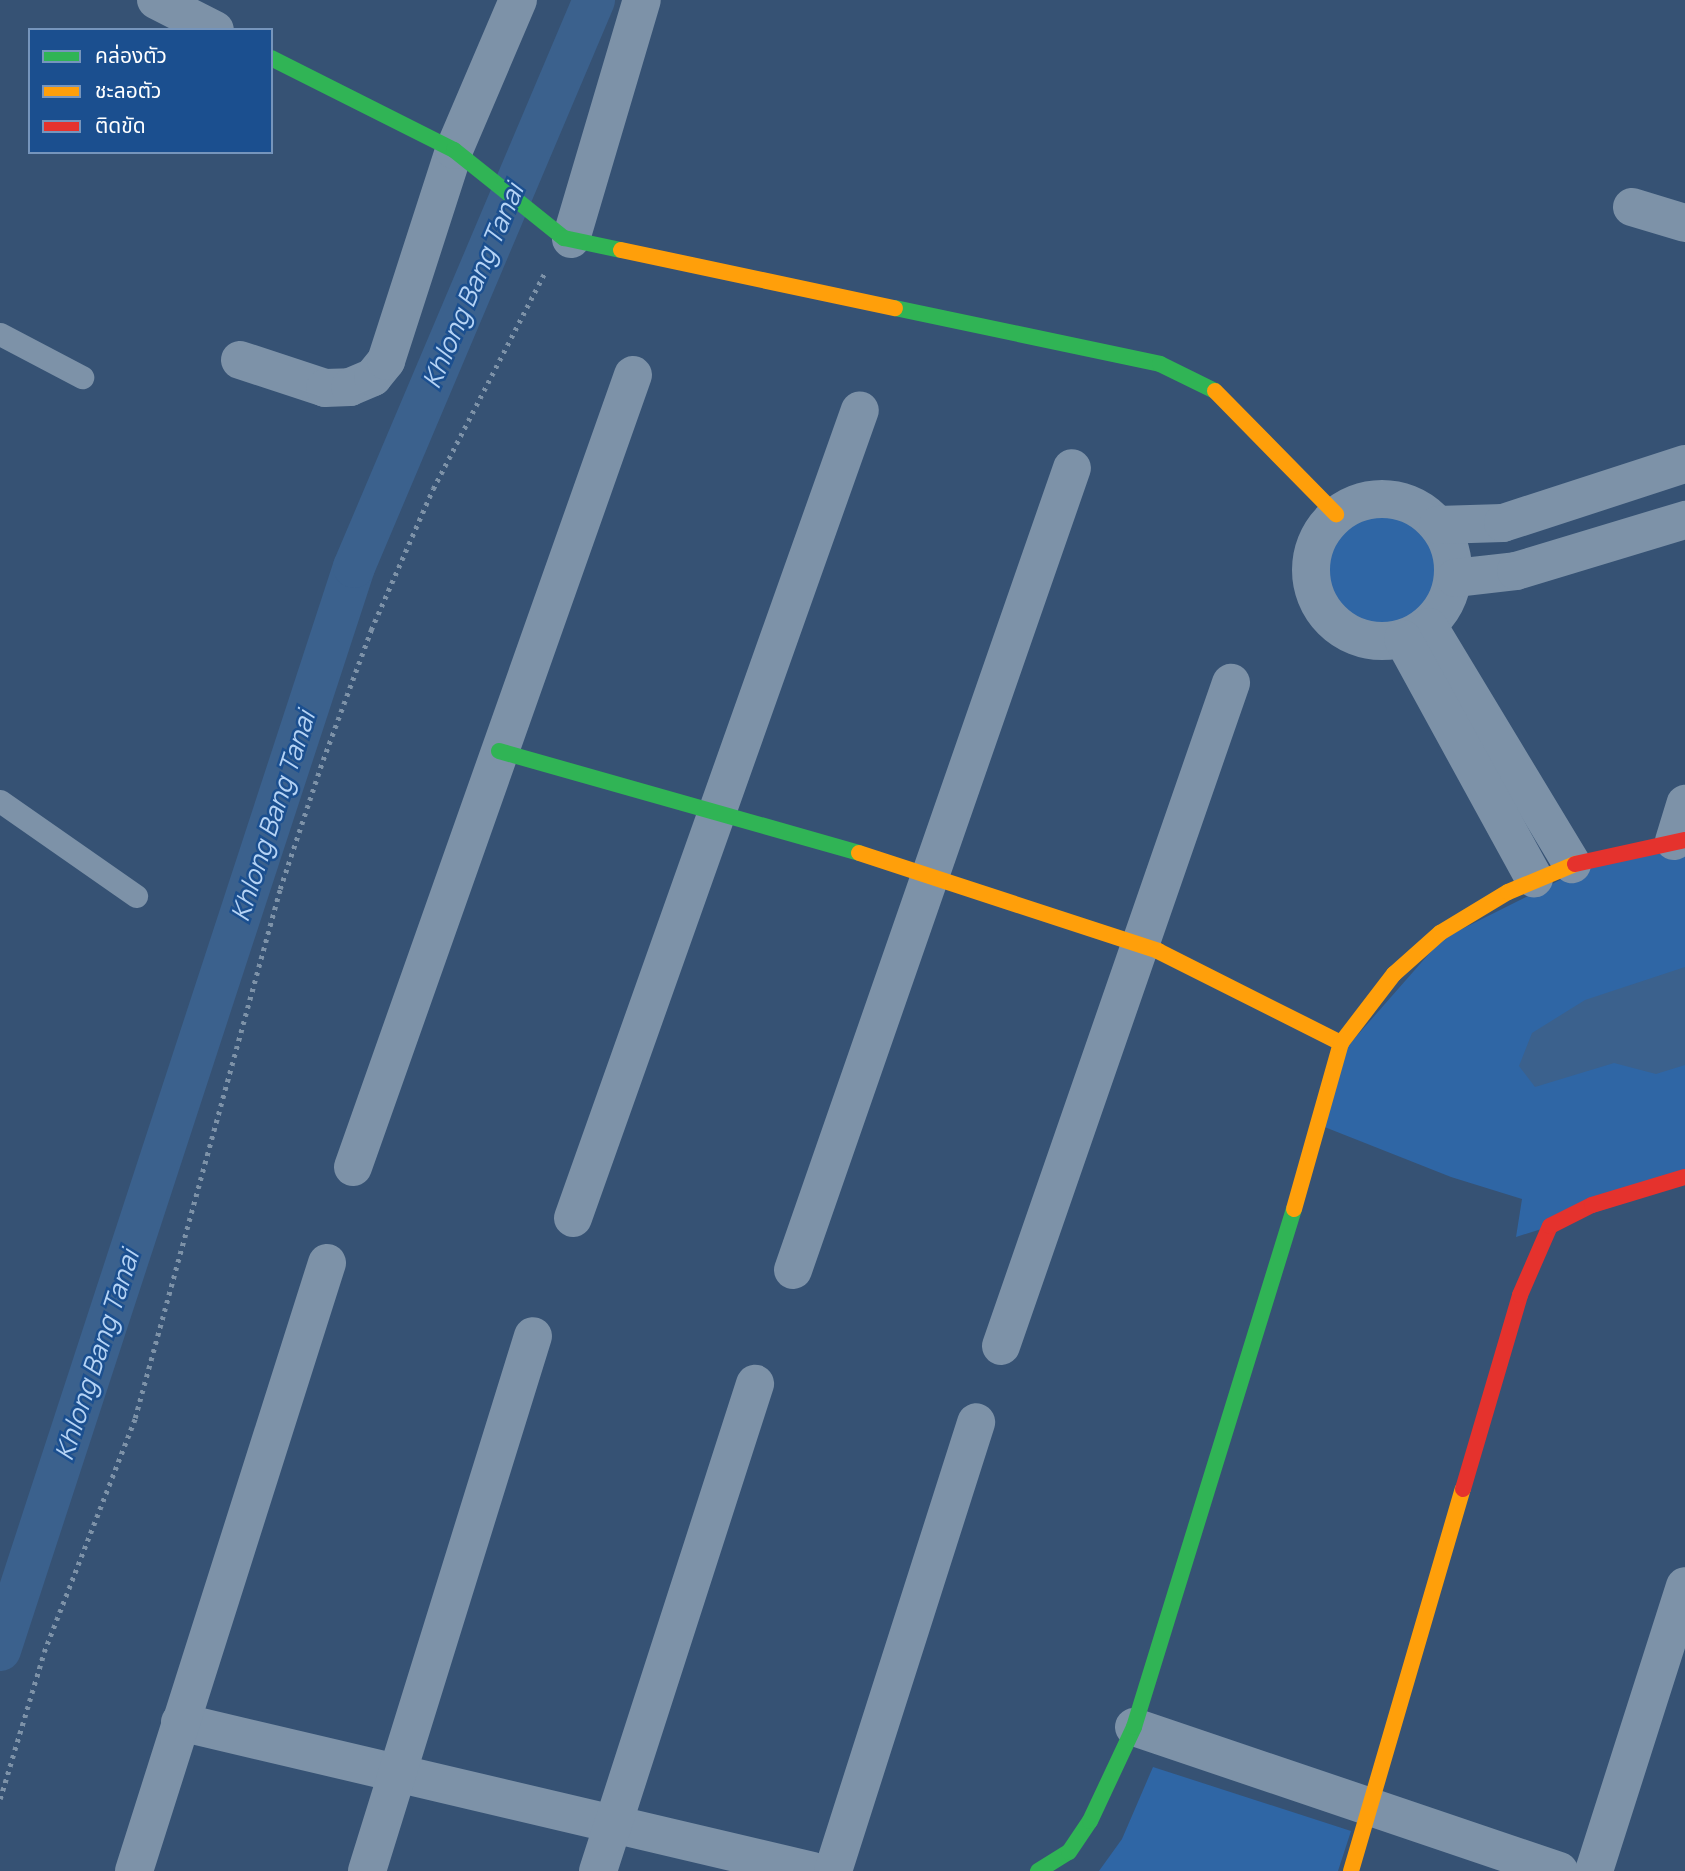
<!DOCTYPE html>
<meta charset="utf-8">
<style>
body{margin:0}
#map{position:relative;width:1685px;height:1871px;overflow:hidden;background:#365274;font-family:Manrope,"Noto Sans Thai",sans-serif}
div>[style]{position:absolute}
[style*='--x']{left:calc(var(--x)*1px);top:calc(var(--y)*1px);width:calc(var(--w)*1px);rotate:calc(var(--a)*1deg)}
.green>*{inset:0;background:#2f66a5}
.round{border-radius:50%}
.water>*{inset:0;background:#3b618d}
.canal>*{height:42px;margin:-21px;padding:0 21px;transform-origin:21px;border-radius:21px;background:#3b618d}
.path>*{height:4.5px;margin-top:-2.25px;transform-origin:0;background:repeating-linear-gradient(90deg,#7d92a8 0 3.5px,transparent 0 8.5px)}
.lane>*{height:23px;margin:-11.5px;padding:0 11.5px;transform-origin:11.5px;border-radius:11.5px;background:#7d92a8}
.street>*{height:38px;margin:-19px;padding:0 19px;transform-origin:19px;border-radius:19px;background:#7d92a8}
.street>.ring{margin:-19px;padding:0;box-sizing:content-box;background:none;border:38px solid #7d92a8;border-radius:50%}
.fast>*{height:16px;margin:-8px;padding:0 8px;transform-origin:8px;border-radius:8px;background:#30b455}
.slow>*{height:16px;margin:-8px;padding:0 8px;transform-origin:8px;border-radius:8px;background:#ff9f0a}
.jam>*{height:16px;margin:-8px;padding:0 8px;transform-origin:8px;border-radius:8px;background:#e5322d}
span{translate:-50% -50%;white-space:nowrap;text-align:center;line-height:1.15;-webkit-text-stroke:5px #1b4f8f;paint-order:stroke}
.water-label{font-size:26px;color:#b5d3f5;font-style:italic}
.legend{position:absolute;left:28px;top:28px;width:245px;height:126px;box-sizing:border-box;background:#1b4f8f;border:2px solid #7695bc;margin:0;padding:9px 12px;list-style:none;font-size:21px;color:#fff}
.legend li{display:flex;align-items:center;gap:14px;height:35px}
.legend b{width:35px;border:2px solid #7695bc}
</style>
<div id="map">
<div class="green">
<div class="round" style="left:1311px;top:499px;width:142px;height:142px"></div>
<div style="clip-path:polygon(1685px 849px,1685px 1184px,1516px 1237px,1522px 1199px,1451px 1177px,1322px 1126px,1340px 1055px,1442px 939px,1588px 866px)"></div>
<div style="clip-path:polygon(1153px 1767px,1351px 1831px,1338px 1871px,1099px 1871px,1122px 1839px)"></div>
</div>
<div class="water">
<div style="clip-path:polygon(1685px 967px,1685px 1065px,1656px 1074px,1614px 1063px,1535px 1087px,1519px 1066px,1532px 1033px,1585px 1000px)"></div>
</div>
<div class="canal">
<div style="--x:0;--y:1650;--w:1139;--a:-71.9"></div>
<div style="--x:354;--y:567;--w:616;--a:-67.06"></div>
</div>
<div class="path">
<div style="--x:0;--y:1799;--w:153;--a:-73.3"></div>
<div style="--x:44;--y:1652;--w:251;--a:-68.7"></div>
<div style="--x:135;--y:1418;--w:549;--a:-74.67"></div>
<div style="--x:280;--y:889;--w:136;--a:-71.6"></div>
<div style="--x:323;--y:760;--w:139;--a:-69.7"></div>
<div style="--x:371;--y:630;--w:154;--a:-66.3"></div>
<div style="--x:433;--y:489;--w:244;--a:-62.7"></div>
</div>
<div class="lane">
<div style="--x:0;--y:334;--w:93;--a:27.7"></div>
<div style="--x:0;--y:801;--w:166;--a:34.9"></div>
</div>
<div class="street">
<div style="--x:156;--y:0;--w:66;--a:27"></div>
<div style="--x:1632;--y:207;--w:55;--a:16.8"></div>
<div style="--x:571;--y:239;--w:249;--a:-73.5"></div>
<div style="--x:240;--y:360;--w:89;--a:18.2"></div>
<div style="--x:325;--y:388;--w:25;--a:-2"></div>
<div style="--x:350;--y:387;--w:25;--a:-23"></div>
<div style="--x:373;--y:377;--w:21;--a:-51"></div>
<div style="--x:386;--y:361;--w:222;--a:-72.1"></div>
<div style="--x:454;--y:150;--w:163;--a:-66.9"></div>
<div class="ring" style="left:1311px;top:499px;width:104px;height:104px"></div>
<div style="--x:1438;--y:525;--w:65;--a:-1.8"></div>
<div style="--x:1503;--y:523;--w:191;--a:-18"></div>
<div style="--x:1455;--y:578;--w:61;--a:-6.5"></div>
<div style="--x:1516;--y:571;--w:177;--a:-16.8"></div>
<div style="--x:1429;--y:627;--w:277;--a:58.9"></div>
<div style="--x:1403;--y:639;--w:273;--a:61.3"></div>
<div style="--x:1674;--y:841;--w:39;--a:-73"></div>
<div style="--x:353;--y:1167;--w:840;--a:-70.53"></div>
<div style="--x:573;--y:1218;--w:857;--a:-70.45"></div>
<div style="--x:793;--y:1270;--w:849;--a:-70.82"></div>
<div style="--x:1001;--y:1346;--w:702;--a:-70.87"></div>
<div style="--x:180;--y:1722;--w:650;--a:13.25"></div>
<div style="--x:1134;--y:1727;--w:449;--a:18.7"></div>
<div style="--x:134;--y:1871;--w:638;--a:-72.39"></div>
<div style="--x:367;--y:1871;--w:560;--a:-72.76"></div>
<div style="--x:598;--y:1871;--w:512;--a:-72.13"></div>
<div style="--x:833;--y:1871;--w:471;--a:-72.3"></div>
<div style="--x:1594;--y:1871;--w:299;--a:-72.3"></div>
</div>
<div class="fast">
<div style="--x:271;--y:58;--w:205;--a:26.7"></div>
<div style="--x:454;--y:150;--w:141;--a:38.7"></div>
<div style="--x:564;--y:238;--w:58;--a:11.9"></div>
<div style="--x:895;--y:308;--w:271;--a:11.9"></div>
<div style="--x:1160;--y:364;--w:61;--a:26.1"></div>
<div style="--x:499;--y:751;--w:374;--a:15.8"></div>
<div style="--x:1038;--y:1871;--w:36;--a:-32"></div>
<div style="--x:1069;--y:1852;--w:37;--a:-56"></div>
<div style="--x:1090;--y:1821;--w:104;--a:-64.9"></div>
<div style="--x:1134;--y:1727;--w:542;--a:-72.84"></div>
</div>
<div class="slow">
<div style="--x:621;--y:250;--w:280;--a:12"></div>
<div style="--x:1215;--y:391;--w:173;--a:45.5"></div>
<div style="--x:859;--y:853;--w:315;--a:18.1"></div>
<div style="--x:1158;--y:951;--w:205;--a:26.7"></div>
<div style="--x:1294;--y:1209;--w:173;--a:-74.2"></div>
<div style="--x:1341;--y:1043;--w:87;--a:-52.5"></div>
<div style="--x:1394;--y:974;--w:62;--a:-41.7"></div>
<div style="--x:1440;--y:933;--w:79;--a:-31.1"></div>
<div style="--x:1508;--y:892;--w:73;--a:-22.7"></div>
<div style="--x:1351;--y:1871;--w:398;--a:-73.7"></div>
</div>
<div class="jam">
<div style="--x:1575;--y:864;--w:113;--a:-12.3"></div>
<div style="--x:1463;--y:1489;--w:202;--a:-73.6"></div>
<div style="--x:1520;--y:1295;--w:75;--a:-66.5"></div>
<div style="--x:1550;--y:1226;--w:47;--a:-26.6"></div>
<div style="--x:1592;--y:1205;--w:97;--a:-16.8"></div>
</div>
<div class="water-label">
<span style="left:473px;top:286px;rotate:-67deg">Khlong Bang Tanai</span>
<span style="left:273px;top:816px;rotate:-72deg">Khlong Bang Tanai</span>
<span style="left:97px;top:1355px;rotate:-72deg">Khlong Bang Tanai</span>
</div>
<ul class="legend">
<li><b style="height:9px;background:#30b455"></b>คล่องตัว</li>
<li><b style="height:9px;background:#ff9f0a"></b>ชะลอตัว</li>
<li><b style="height:9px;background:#e5322d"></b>ติดขัด</li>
</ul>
</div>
